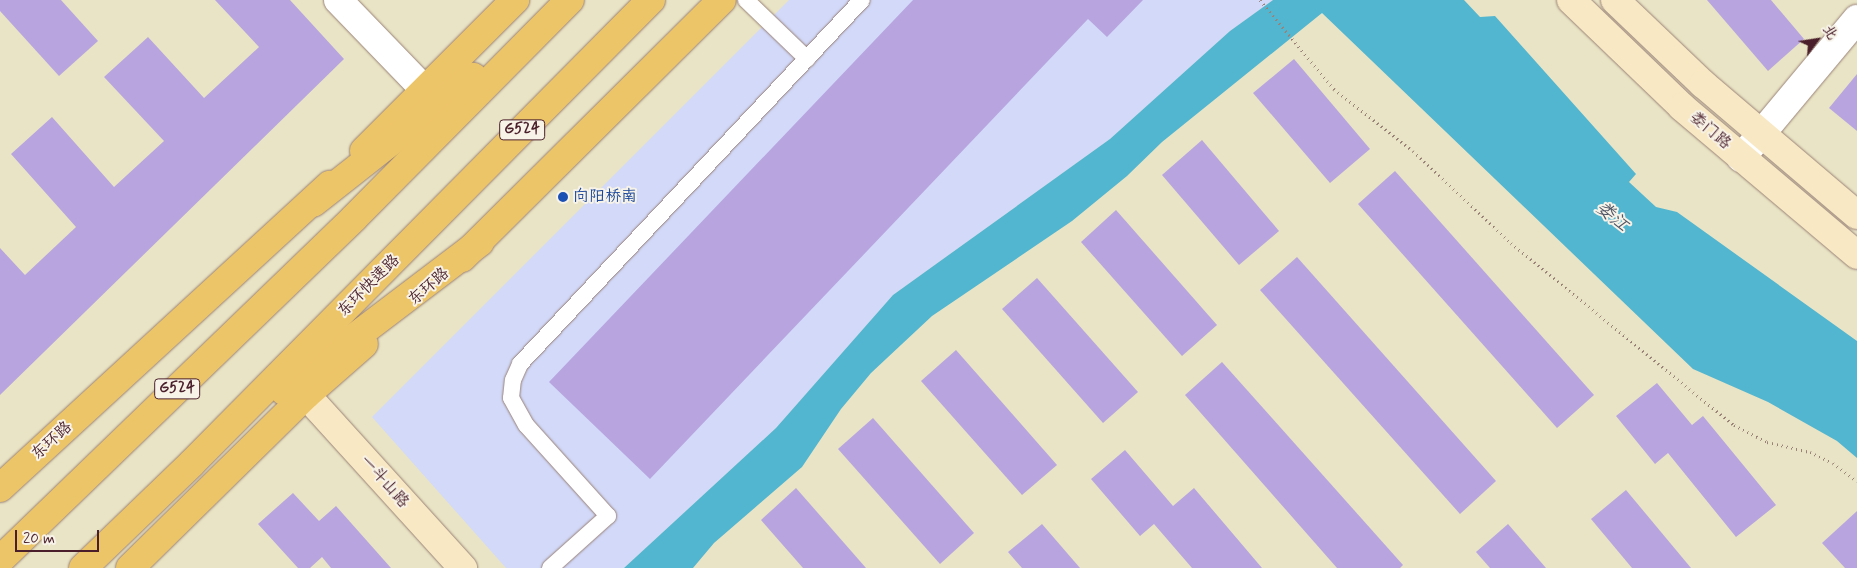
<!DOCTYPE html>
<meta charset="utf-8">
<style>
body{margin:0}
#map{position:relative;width:1857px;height:568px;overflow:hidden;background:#e9e4c5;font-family:Mynerve,"LXGW WenKai TC",sans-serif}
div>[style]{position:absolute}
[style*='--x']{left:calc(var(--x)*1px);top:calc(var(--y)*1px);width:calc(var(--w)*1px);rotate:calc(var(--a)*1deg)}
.built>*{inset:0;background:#d2d9f9}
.water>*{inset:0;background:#52b6d1}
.building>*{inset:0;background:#b8a5df}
.path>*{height:3px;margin-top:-1.5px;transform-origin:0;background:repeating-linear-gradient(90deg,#9a8278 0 1px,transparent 0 5px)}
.roads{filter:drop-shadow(0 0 1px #9a8278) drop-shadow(0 0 1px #9a8278)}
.lane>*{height:16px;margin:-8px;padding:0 8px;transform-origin:8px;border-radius:8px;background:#fff}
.street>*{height:28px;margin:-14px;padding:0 14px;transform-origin:14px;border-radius:14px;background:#fff}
.secondary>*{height:28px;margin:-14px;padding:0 14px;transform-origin:14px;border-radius:14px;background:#f8e8c3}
.primary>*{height:28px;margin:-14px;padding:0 14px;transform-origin:14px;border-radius:14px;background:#edc569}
.highway>*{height:28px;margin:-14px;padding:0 14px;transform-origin:14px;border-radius:14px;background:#edc569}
.dots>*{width:14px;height:14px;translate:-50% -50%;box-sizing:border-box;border:2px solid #f7f3e8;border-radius:50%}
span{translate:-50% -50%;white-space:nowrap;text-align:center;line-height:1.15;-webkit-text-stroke:4px #f7f3e8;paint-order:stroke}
.shield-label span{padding:1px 4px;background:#f7f3e8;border:1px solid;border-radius:4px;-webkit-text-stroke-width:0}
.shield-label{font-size:15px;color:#4a1f2b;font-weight:700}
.street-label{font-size:16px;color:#4a1f2b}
.transit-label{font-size:16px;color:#164399}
.left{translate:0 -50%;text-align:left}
.water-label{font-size:18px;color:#4d5465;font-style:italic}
.north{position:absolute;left:1792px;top:15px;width:50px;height:50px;-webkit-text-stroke:4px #f7f3e8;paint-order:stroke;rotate:59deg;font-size:14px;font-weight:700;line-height:20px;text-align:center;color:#4a1f2b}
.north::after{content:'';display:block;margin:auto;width:18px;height:22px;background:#4a1f2b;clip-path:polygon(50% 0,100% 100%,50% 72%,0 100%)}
.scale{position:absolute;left:15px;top:530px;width:84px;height:22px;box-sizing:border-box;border:2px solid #4a1f2b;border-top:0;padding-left:6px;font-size:15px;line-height:18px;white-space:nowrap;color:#4a1f2b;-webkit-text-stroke:4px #f7f3e8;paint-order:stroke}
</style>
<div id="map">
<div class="built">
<div style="clip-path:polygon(789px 0,1273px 0,1230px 31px,1110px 139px,893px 295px,776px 428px,624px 568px,506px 568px,372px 417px)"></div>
</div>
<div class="water">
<div style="clip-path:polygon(1273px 0,1464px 0,1480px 17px,1495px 16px,1636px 174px,1629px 182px,1656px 207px,1677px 212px,1857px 341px,1857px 458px,1837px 441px,1768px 402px,1693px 369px,1322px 13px,1162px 142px,1127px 176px,1072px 221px,932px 316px,871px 373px,841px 409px,802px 467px,714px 543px,693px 568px,624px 568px,776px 428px,893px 295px,1110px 139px,1230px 31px)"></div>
</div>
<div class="building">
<div style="clip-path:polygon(0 0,61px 0,98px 41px,59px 76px,0 11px)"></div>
<div style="clip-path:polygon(215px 0,290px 0,344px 59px,0 395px,0 248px,25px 275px,76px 227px,11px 154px,52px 117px,114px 187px,164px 141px,104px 77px,148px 37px,204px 98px,259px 47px)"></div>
<div style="clip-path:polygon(913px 0,1143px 0,1107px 37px,1088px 19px,650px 479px,549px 382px)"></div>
<div style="clip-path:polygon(1707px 0,1771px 0,1804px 39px,1768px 71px)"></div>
<div style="clip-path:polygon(1294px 59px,1370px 149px,1330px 183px,1253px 93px)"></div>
<div style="clip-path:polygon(1857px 74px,1857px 131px,1829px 108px)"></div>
<div style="clip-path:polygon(1202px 140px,1279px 231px,1239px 265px,1162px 175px)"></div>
<div style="clip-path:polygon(1395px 171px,1594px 395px,1557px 428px,1358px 204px)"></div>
<div style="clip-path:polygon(1116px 210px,1217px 325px,1182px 356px,1081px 242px)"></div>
<div style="clip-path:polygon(1297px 257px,1496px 481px,1460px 514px,1260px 290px)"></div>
<div style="clip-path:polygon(1037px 278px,1138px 392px,1103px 423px,1002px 309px)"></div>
<div style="clip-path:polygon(956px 350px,1057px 465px,1022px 495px,921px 381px)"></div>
<div style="clip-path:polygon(1222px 362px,1403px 565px,1400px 568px,1337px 568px,1185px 395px)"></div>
<div style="clip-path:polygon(1657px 383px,1692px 425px,1703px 416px,1776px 505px,1736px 537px,1668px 453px,1655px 464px,1616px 416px)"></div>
<div style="clip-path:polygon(873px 418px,974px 533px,940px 564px,838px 449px)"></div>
<div style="clip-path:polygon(1125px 450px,1173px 506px,1194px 488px,1262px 568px,1192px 568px,1154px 524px,1140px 536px,1091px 479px)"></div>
<div style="clip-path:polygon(796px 488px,866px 568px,803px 568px,761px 520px)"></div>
<div style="clip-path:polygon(1626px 490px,1691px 568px,1632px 568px,1591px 519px)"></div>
<div style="clip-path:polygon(293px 493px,319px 521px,336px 506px,391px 568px,331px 568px,322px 557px,310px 568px,298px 568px,258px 524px)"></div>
<div style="clip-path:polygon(1857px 511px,1857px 568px,1845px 568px,1822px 543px)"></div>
<div style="clip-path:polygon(1042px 524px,1080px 568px,1022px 568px,1008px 552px)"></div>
<div style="clip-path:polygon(1508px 524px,1546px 568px,1490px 568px,1476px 552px)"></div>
</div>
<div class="path">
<div style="--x:1260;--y:0;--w:116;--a:50.3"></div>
<div style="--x:1334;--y:89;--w:100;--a:38.1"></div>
<div style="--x:1413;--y:151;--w:134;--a:43.2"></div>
<div style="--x:1511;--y:243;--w:235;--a:39.3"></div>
<div style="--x:1693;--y:392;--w:53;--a:38.8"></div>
<div style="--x:1734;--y:425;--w:37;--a:27"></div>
<div style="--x:1767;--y:442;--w:44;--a:13.1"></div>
<div style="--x:1810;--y:452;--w:25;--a:26"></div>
<div style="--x:1833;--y:463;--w:30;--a:37"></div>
</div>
<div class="roads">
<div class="lane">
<div style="--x:746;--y:0;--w:85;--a:44"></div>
<div style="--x:550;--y:568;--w:78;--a:-41.9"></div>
<div style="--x:608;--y:516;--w:122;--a:-132"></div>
<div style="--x:526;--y:425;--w:31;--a:-119"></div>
<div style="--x:511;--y:398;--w:18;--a:-84"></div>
<div style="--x:513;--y:380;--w:17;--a:-66"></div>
<div style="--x:520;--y:364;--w:499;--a:-46.8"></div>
</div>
<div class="street">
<div style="--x:338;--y:0;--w:125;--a:46"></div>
<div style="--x:1741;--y:158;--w:181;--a:-50.2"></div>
</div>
<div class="secondary">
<div style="--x:1571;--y:0;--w:154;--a:43.9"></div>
<div style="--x:1682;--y:107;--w:229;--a:40.2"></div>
<div style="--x:1615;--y:0;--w:122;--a:43.7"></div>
<div style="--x:1703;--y:84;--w:202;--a:40.4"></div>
<div style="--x:306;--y:395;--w:234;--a:47.8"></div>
</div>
<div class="primary">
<div style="--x:364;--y:151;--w:214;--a:-45"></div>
<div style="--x:462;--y:258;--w:366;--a:-44.8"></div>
<div style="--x:0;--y:488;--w:448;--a:-42.6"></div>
<div style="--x:130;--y:568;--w:247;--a:-44.5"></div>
<div style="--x:306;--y:395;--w:77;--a:-41.3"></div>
</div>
<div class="highway">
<div style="--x:313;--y:203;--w:204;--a:-38.2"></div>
<div style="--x:284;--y:391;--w:246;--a:-37.2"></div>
<div style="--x:0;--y:560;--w:492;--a:-44"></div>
<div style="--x:354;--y:218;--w:307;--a:-45.3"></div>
<div style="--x:83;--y:568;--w:151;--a:-43.9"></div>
<div style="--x:192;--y:463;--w:652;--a:-45.25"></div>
</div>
</div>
<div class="dots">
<div style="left:563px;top:197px;background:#1a4fb4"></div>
</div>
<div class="shield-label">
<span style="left:522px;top:130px">G524</span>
<span style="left:177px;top:389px">G524</span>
</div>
<div class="street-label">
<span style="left:1710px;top:131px;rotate:40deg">娄门路</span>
<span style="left:369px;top:286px;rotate:-45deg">东环快速路</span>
<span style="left:429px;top:287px;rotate:-41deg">东环路</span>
<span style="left:52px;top:441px;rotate:-42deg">东环路</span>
<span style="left:384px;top:482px;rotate:48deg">一斗山路</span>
</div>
<div class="transit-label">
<span class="left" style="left:573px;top:197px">向阳桥南</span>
</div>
<div class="water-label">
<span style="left:1612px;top:217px;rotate:40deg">娄江</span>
</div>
<div class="north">北</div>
<div class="scale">20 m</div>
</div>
